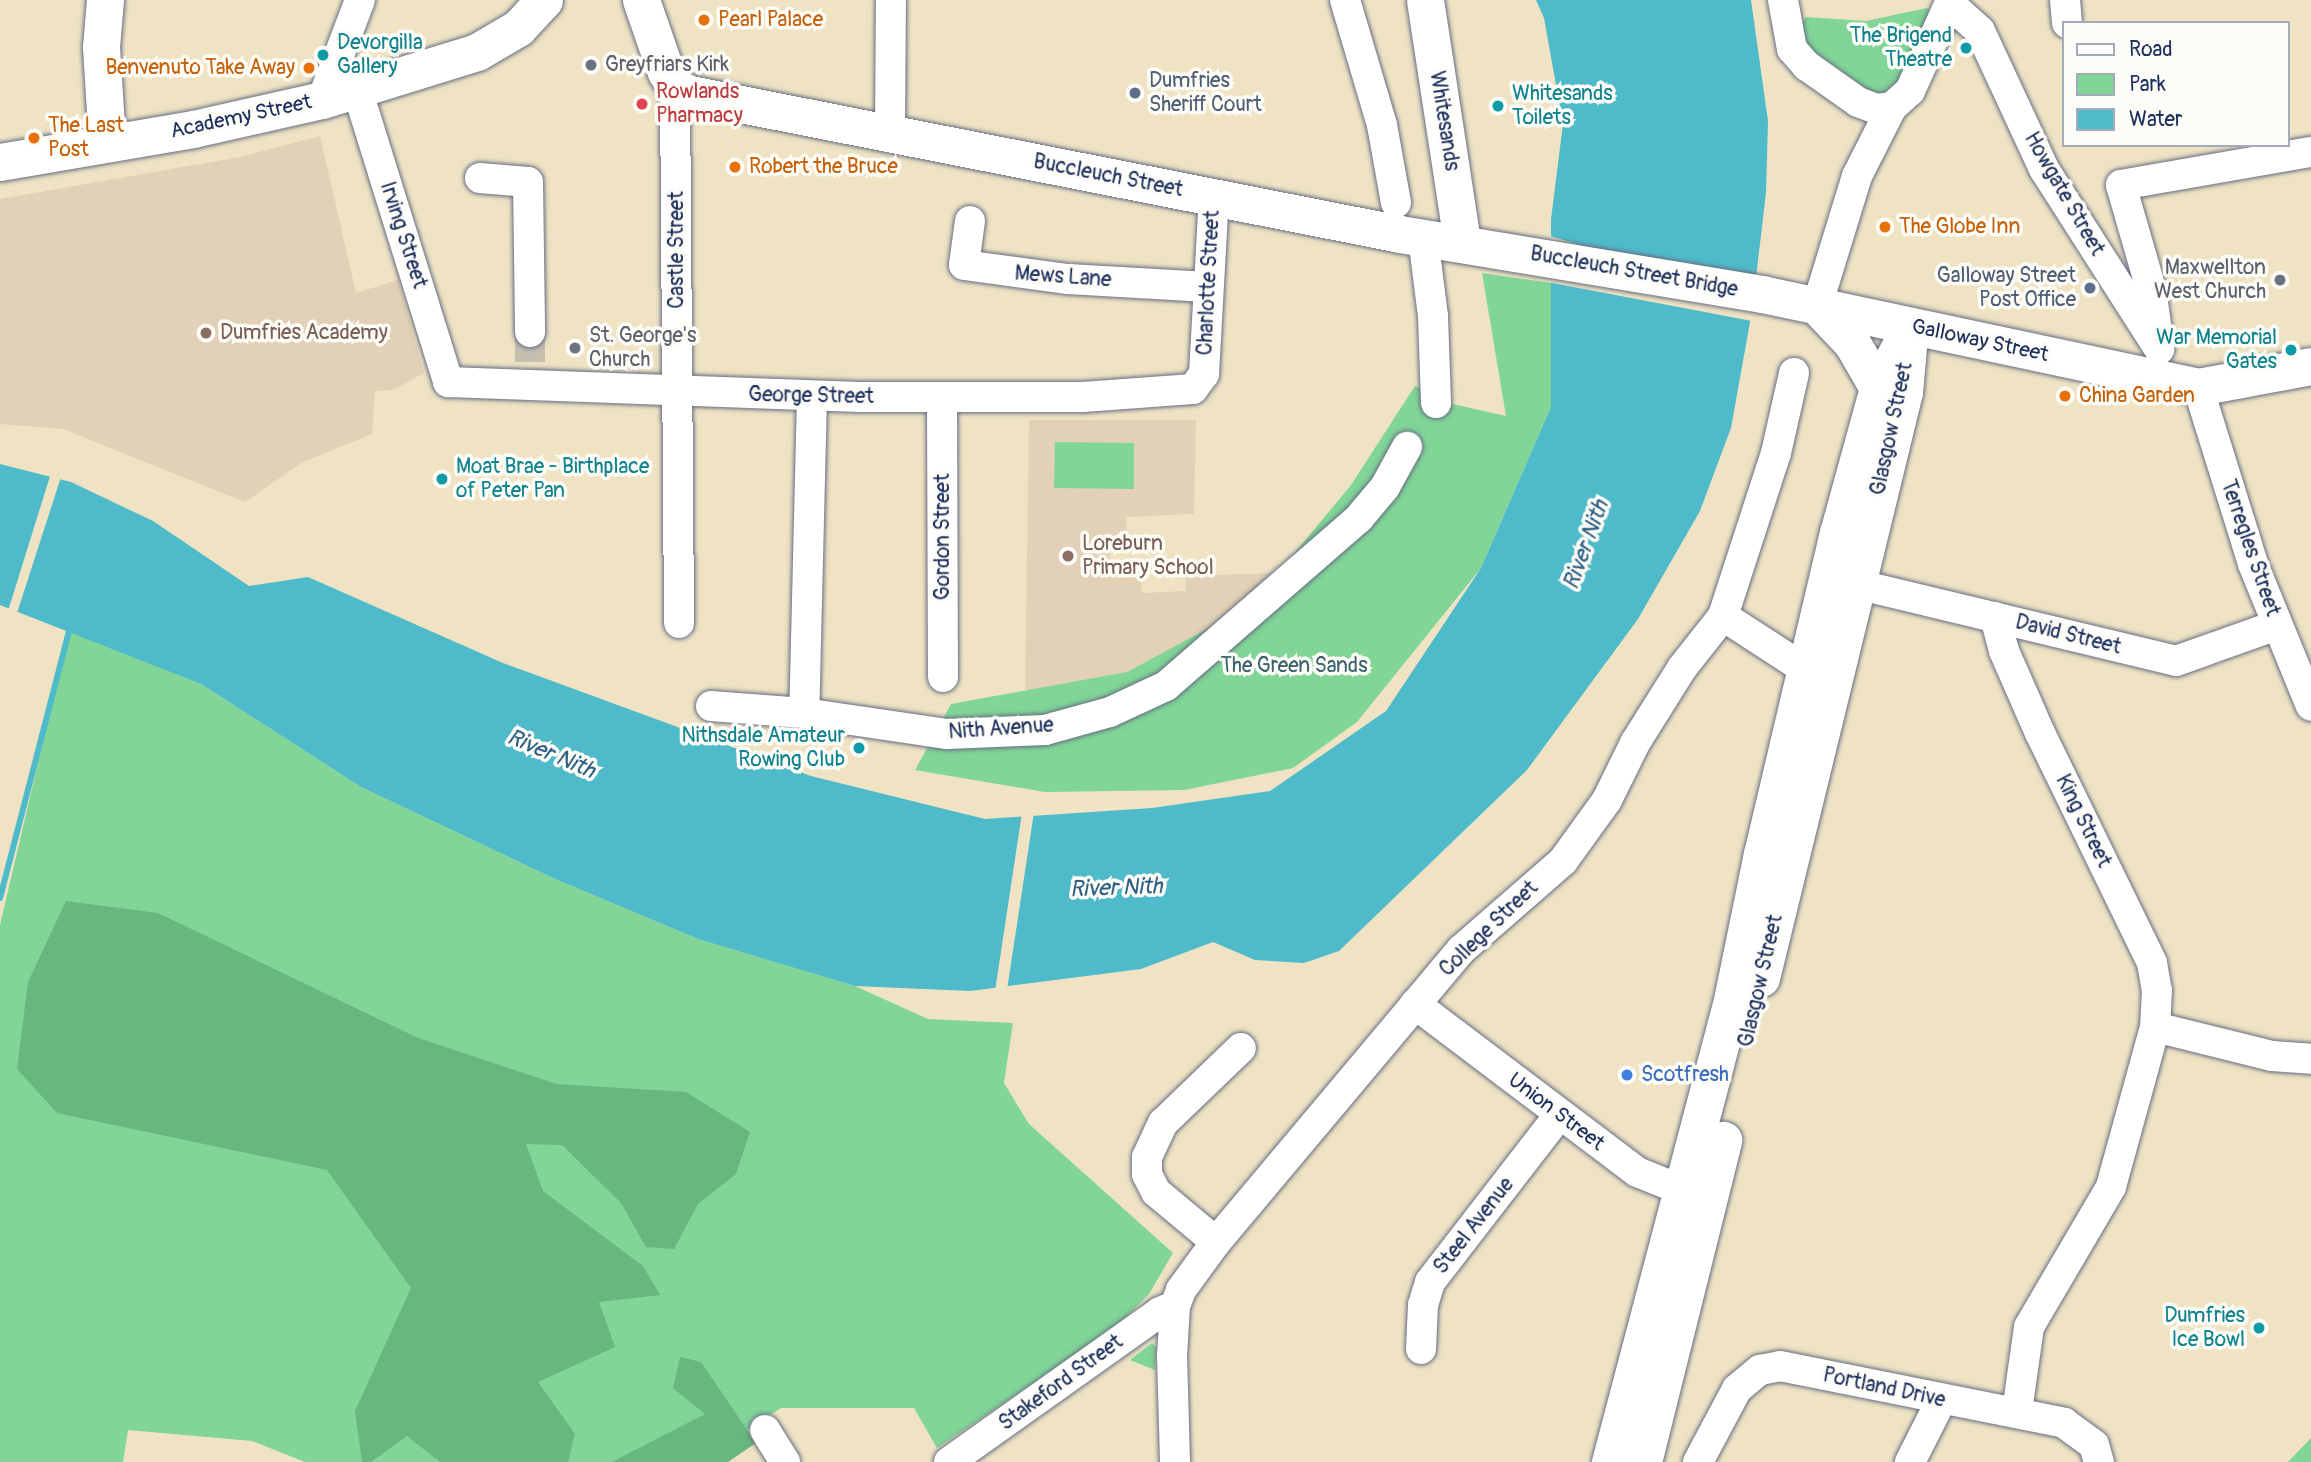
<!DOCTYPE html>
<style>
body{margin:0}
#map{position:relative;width:2311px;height:1462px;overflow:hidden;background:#efe3c4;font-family:Pangolin,sans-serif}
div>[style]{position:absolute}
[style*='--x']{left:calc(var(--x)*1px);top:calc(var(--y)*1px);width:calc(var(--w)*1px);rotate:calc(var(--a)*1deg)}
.built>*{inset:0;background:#e2d1b6}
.green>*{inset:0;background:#81d597}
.forest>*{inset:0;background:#68b680}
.water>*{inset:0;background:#4fbbca}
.pier>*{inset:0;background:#efe3c4}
.stream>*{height:6px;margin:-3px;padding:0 3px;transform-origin:3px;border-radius:3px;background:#4fbbca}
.minor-tunnel>*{height:30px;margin-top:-15px;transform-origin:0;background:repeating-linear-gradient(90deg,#c5bfb0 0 30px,transparent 0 45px)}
.roads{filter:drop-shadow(0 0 2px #656e82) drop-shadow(0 0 2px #656e82)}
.minor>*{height:30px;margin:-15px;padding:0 15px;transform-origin:15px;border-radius:15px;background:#fff}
.major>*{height:37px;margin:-18.5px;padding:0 18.5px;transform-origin:18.5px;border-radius:18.5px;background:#fff}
.dots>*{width:19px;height:19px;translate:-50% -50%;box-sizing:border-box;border:4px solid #fdfcf7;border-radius:50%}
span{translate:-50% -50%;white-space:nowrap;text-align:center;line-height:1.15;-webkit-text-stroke:7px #fdfcf7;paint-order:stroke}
.food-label{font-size:21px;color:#c56008}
.left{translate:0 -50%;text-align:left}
.right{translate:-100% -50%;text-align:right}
.culture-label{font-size:21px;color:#0d838f}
.worship-label{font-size:21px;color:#5b616d}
.service-label{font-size:21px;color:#4e5e75}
.health-label{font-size:21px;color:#be3a42}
.street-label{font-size:21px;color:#1b2f5e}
.education-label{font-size:21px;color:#785e54}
.park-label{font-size:21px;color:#3a616f}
.shop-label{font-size:21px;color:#366cbe}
.water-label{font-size:23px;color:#2d6084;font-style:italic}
.legend{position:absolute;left:2062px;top:21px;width:228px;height:126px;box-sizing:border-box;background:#fdfcf7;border:2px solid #a3aaba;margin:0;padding:9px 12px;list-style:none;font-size:21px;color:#1b2f5e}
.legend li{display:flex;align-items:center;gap:14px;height:35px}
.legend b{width:35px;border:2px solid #a3aaba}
</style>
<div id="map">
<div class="built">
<div style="clip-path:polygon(320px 136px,356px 293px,398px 280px,424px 373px,393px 390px,375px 391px,372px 434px,303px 462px,245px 502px,63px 429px,0 424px,0 199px,240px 157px)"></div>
<div style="clip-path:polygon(1029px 420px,1196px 420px,1194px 514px,1126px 517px,1127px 542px,1110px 549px,1110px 566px,1140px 565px,1142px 593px,1186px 591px,1185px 563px,1212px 562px,1213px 575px,1278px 573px,1216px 624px,1127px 672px,1025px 694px)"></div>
</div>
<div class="green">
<div style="clip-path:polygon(1927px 8px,1933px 12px,1932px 31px,1893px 90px,1875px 95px,1806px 46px,1801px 24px,1806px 17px,1866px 21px)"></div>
<div style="clip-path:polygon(1482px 273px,1551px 283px,1551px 407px,1481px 568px,1357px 722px,1293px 768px,1184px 790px,1045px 792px,915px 770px,951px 704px,1127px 672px,1216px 624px,1278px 573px,1351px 485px,1415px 386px,1448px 403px,1506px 416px)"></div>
<div style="clip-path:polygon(1055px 442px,1134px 443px,1134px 489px,1054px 488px)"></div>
<div style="clip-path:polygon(69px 631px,201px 684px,361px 787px,553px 878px,698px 939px,855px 986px,928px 1019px,1013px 1023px,1004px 1083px,1029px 1124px,1173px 1253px,1149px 1294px,1116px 1327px,937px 1448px,914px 1408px,781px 1408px,698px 1462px,305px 1462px,252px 1441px,128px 1430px,123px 1462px,0 1462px,0 925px)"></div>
<div style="clip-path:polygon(1152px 1343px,1156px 1347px,1155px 1370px,1130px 1360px)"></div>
<div style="clip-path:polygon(2311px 1438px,2311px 1462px,2288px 1462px)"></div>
</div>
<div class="forest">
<div style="clip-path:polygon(66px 901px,158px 913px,418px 1038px,557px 1084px,686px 1092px,750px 1132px,736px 1174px,698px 1204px,674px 1249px,646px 1247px,621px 1203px,562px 1145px,526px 1144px,543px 1191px,643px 1266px,660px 1295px,599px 1302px,615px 1347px,538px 1382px,575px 1434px,568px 1462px,440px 1462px,407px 1436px,371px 1462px,362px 1462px,355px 1411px,411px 1288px,327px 1170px,57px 1113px,17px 1069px,28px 982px)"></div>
<div style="clip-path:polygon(680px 1357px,701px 1362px,756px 1443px,728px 1462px,612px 1462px,705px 1414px,673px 1388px)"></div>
</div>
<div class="water">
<div style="clip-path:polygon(1536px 0,1751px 0,1768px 121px,1766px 193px,1752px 311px,1731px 428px,1700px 511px,1638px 619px,1527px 770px,1339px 951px,1304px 963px,1255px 960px,1213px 942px,1141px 969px,970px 991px,855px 986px,698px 939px,553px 878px,361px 787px,201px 684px,0 605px,0 464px,71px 482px,153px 521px,249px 586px,308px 577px,503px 663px,811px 776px,985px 819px,1152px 808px,1270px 791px,1386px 711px,1481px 568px,1551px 407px,1551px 219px,1563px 124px,1544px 18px)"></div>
</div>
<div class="pier">
<div style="clip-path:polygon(1547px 235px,1589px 248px,1758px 277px,1752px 321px,1547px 282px)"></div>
<div style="clip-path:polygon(51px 473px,61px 477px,17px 613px,8px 611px)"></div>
<div style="clip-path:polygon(1034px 812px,1007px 990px,995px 991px,1022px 813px)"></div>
</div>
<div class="stream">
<div style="--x:0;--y:898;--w:276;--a:-75.5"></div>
</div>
<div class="minor-tunnel">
<div style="--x:530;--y:332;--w:32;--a:90"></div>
</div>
<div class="roads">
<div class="minor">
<div style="--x:1345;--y:0;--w:130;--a:73.5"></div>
<div style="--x:1382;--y:125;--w:79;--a:79.8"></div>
<div style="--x:1783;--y:0;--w:50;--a:79.6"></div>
<div style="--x:1792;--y:49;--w:23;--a:49"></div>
<div style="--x:1807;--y:66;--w:62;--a:35.2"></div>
<div style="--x:1858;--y:102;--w:19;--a:21"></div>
<div style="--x:1876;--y:109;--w:16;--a:-7"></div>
<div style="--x:2065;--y:0;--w:23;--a:85"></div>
<div style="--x:1950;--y:4;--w:40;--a:42"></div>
<div style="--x:1980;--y:31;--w:152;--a:65.1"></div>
<div style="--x:2044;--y:169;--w:214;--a:57.4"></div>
<div style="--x:675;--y:87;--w:536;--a:89.57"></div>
<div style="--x:357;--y:89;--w:307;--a:72.7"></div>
<div style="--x:448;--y:382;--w:412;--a:2.1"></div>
<div style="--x:860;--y:397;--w:223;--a:0"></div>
<div style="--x:1083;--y:397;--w:110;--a:-4.2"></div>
<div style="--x:1193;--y:389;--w:19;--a:-54"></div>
<div style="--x:1204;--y:374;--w:178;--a:-86.8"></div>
<div style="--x:322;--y:100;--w:107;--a:-69.2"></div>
<div style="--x:890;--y:133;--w:133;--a:-89.6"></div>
<div style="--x:480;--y:178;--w:48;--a:4.8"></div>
<div style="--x:528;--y:182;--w:150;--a:89.2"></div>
<div style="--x:970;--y:221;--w:44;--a:97.8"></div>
<div style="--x:964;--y:265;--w:105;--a:7.7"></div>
<div style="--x:1068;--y:279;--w:140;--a:3.3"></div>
<div style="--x:1423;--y:237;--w:80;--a:82.8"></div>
<div style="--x:1433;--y:316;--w:87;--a:88"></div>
<div style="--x:1817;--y:306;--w:136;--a:-72.9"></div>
<div style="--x:1857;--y:176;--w:77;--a:-63.1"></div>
<div style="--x:1892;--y:107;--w:24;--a:-42"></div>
<div style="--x:1910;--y:91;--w:100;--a:-65.7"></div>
<div style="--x:2158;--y:338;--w:49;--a:-98.1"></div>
<div style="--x:2151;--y:289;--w:108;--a:-106.1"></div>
<div style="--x:2121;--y:185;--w:193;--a:-9.9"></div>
<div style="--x:2198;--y:387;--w:185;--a:72.7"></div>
<div style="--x:2253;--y:564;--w:153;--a:67.8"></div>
<div style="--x:812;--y:396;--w:317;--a:91.4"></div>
<div style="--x:804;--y:713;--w:145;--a:8.4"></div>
<div style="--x:947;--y:734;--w:98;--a:-2.3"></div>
<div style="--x:1045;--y:730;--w:67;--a:-15.5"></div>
<div style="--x:1110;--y:712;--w:62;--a:-24.9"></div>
<div style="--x:1166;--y:686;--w:256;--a:-41"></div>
<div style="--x:1359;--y:518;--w:40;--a:-50"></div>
<div style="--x:1385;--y:487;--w:46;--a:-61.2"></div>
<div style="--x:942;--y:397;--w:280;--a:89.8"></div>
<div style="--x:1856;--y:584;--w:329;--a:13.5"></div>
<div style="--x:2176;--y:661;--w:107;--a:-19.6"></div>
<div style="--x:1723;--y:616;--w:99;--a:33"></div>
<div style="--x:1995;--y:617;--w:35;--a:75"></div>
<div style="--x:2004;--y:651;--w:90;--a:66.3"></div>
<div style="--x:2040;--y:733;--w:256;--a:64"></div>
<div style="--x:2152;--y:963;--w:27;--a:80"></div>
<div style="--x:2157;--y:990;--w:37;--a:93"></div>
<div style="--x:2155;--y:1027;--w:166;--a:105.4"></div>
<div style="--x:2111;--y:1187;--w:162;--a:120.4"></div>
<div style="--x:2029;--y:1327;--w:85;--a:98.1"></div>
<div style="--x:711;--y:706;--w:93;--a:4.3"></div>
<div style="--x:1415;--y:1004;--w:278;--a:37.1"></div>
<div style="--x:1637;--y:1172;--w:70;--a:21.8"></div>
<div style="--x:2155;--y:1027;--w:121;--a:13.9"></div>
<div style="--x:2272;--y:1056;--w:39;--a:4"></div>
<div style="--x:1216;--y:1242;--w:78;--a:-140.2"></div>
<div style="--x:1156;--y:1192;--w:20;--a:-117"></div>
<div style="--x:1147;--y:1174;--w:17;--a:-90"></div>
<div style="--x:1147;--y:1157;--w:38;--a:-65"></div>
<div style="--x:1163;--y:1123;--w:108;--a:-43.9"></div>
<div style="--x:1421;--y:1349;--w:44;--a:-87.4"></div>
<div style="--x:1423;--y:1305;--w:24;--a:-73"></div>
<div style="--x:1430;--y:1282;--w:211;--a:-52.3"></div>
<div style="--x:765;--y:1430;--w:38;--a:58"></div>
<div style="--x:949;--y:1462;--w:259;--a:-35.4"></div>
<div style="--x:1160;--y:1312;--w:16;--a:-22"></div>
<div style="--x:1175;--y:1462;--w:106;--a:-91.6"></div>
<div style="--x:1172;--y:1356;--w:50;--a:-86.6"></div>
<div style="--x:1175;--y:1306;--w:17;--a:-69"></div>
<div style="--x:1181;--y:1290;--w:59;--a:-53.9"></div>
<div style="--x:1216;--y:1242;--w:381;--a:-50"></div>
<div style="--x:1461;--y:950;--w:135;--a:-41.1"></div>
<div style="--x:1563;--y:861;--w:75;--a:-54.2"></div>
<div style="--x:1607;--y:800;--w:64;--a:-63.8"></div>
<div style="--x:1635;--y:743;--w:89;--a:-57.9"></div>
<div style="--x:1682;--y:668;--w:66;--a:-51.7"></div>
<div style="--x:1723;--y:616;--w:171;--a:-72"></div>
<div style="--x:1776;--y:453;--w:82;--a:-77.3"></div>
<div style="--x:1698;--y:1462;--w:83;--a:-61.9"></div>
<div style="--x:1737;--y:1389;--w:30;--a:-40"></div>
<div style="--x:1760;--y:1370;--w:20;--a:-11"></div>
<div style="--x:1780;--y:1366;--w:290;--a:11.3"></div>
<div style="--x:2064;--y:1423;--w:37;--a:36"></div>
<div style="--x:2094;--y:1445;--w:18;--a:74"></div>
<div style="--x:1910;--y:1462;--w:68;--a:-63.1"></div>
</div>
<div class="major">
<div style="--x:105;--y:0;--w:47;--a:94.9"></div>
<div style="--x:101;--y:47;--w:96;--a:86.4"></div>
<div style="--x:641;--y:0;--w:76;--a:70.9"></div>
<div style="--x:666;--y:72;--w:17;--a:59"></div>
<div style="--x:675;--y:87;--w:17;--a:25"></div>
<div style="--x:690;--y:94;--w:724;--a:11.15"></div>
<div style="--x:1400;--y:234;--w:367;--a:9.4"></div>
<div style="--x:1762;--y:294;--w:446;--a:12"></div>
<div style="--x:2198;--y:387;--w:115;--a:-10.5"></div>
<div style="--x:1425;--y:0;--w:245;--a:81.3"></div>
<div style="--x:0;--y:162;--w:196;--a:-9.7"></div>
<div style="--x:193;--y:129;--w:132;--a:-12.7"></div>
<div style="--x:322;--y:100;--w:162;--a:-17.2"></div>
<div style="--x:477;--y:52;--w:48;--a:-30.3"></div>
<div style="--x:518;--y:28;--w:38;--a:-47"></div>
<div style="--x:1817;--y:306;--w:51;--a:46.6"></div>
<div style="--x:1852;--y:343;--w:52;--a:60"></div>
<div style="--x:1761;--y:978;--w:603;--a:-76.29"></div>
<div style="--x:1904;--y:392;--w:45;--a:-84.9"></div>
<div style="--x:1610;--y:1462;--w:483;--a:-75.2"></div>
<div style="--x:1733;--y:995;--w:144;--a:-78.4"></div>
<div style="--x:1762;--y:854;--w:330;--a:-76.7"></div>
<div style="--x:1838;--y:533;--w:150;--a:-74.6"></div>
<div style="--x:1878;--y:388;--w:69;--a:-62.3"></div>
<div style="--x:1643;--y:1462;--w:332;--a:-76"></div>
</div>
</div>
<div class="dots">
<div style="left:704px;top:20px;background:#e8710a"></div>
<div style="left:1966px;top:48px;background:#0f9aa8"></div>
<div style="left:323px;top:55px;background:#0f9aa8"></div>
<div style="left:591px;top:65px;background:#6b7280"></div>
<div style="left:309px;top:68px;background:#e8710a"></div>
<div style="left:1135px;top:93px;background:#5c6f8a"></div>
<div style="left:642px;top:104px;background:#e0444e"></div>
<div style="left:1498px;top:106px;background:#0f9aa8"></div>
<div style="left:34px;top:138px;background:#e8710a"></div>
<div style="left:735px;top:167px;background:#e8710a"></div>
<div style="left:1885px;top:227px;background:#e8710a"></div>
<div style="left:2280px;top:280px;background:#6b7280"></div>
<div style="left:2090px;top:288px;background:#5c6f8a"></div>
<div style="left:206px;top:333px;background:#8d6e63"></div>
<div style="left:575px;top:348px;background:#6b7280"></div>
<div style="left:2291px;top:350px;background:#0f9aa8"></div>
<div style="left:2065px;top:396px;background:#e8710a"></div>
<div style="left:442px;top:479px;background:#0f9aa8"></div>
<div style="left:1068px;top:556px;background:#8d6e63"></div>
<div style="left:859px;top:748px;background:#0f9aa8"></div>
<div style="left:1627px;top:1075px;background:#3f7fe0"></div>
<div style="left:2259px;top:1328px;background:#0f9aa8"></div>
</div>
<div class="food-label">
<span class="left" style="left:718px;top:20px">Pearl Palace</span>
<span class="right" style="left:295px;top:68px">Benvenuto Take Away</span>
<span class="left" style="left:48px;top:138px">The Last<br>Post</span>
<span class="left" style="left:749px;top:167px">Robert the Bruce</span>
<span class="left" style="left:1899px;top:227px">The Globe Inn</span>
<span class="left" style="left:2079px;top:396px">China Garden</span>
</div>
<div class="culture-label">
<span class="right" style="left:1952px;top:48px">The Brigend<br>Theatre</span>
<span class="left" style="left:337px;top:55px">Devorgilla<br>Gallery</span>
<span class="left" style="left:1512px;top:106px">Whitesands<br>Toilets</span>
<span class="right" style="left:2277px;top:350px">War Memorial<br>Gates</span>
<span class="left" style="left:456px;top:479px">Moat Brae - Birthplace<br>of Peter Pan</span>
<span class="right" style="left:845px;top:748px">Nithsdale Amateur<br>Rowing Club</span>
<span class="right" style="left:2245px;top:1328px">Dumfries<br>Ice Bowl</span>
</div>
<div class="worship-label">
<span class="left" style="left:605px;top:65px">Greyfriars Kirk</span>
<span class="right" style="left:2266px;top:280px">Maxwellton<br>West Church</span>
<span class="left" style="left:589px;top:348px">St. George's<br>Church</span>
</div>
<div class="service-label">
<span class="left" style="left:1149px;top:93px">Dumfries<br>Sheriff Court</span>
<span class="right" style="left:2076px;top:288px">Galloway Street<br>Post Office</span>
</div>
<div class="health-label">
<span class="left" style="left:656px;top:104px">Rowlands<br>Pharmacy</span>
</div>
<div class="street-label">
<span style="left:241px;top:117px;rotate:-12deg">Academy Street</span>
<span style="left:1444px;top:121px;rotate:81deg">Whitesands</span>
<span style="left:1108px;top:176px;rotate:11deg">Buccleuch Street</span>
<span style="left:2064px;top:194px;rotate:60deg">Howgate Street</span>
<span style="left:403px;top:235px;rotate:72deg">Irving Street</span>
<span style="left:677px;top:250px;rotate:-90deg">Castle Street</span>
<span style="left:1634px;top:272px;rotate:10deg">Buccleuch Street Bridge</span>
<span style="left:1063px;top:277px;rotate:4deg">Mews Lane</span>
<span style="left:1209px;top:283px;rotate:-87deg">Charlotte Street</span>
<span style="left:1980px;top:341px;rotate:12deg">Galloway Street</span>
<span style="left:811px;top:396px;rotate:1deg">George Street</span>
<span style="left:1892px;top:429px;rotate:-78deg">Glasgow Street</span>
<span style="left:943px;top:537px;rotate:-90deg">Gordon Street</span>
<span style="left:2250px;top:548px;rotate:71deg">Terregles Street</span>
<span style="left:2068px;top:635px;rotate:14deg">David Street</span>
<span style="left:1001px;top:729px;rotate:-4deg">Nith Avenue</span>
<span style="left:2083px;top:821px;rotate:64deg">King Street</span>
<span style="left:1489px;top:929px;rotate:-44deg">College Street</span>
<span style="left:1761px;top:981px;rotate:-77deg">Glasgow Street</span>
<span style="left:1556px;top:1112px;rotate:37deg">Union Street</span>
<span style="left:1474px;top:1226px;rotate:-52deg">Steel Avenue</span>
<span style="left:1061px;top:1383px;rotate:-36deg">Stakeford Street</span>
<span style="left:1884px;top:1388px;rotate:12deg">Portland Drive</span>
</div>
<div class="education-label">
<span class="left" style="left:220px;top:333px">Dumfries Academy</span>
<span class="left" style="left:1082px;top:556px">Loreburn<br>Primary School</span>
</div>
<div class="park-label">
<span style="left:1294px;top:666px">The Green Sands</span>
</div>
<div class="shop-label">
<span class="left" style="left:1641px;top:1075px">Scotfresh</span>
</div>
<div class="water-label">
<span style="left:1586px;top:545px;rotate:-70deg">River Nith</span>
<span style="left:551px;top:754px;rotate:23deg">River Nith</span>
<span style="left:1116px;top:888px;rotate:-2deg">River Nith</span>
</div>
<ul class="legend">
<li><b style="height:9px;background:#fff"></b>Road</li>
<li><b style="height:19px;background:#81d597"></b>Park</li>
<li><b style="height:19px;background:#4fbbca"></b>Water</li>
</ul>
</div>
